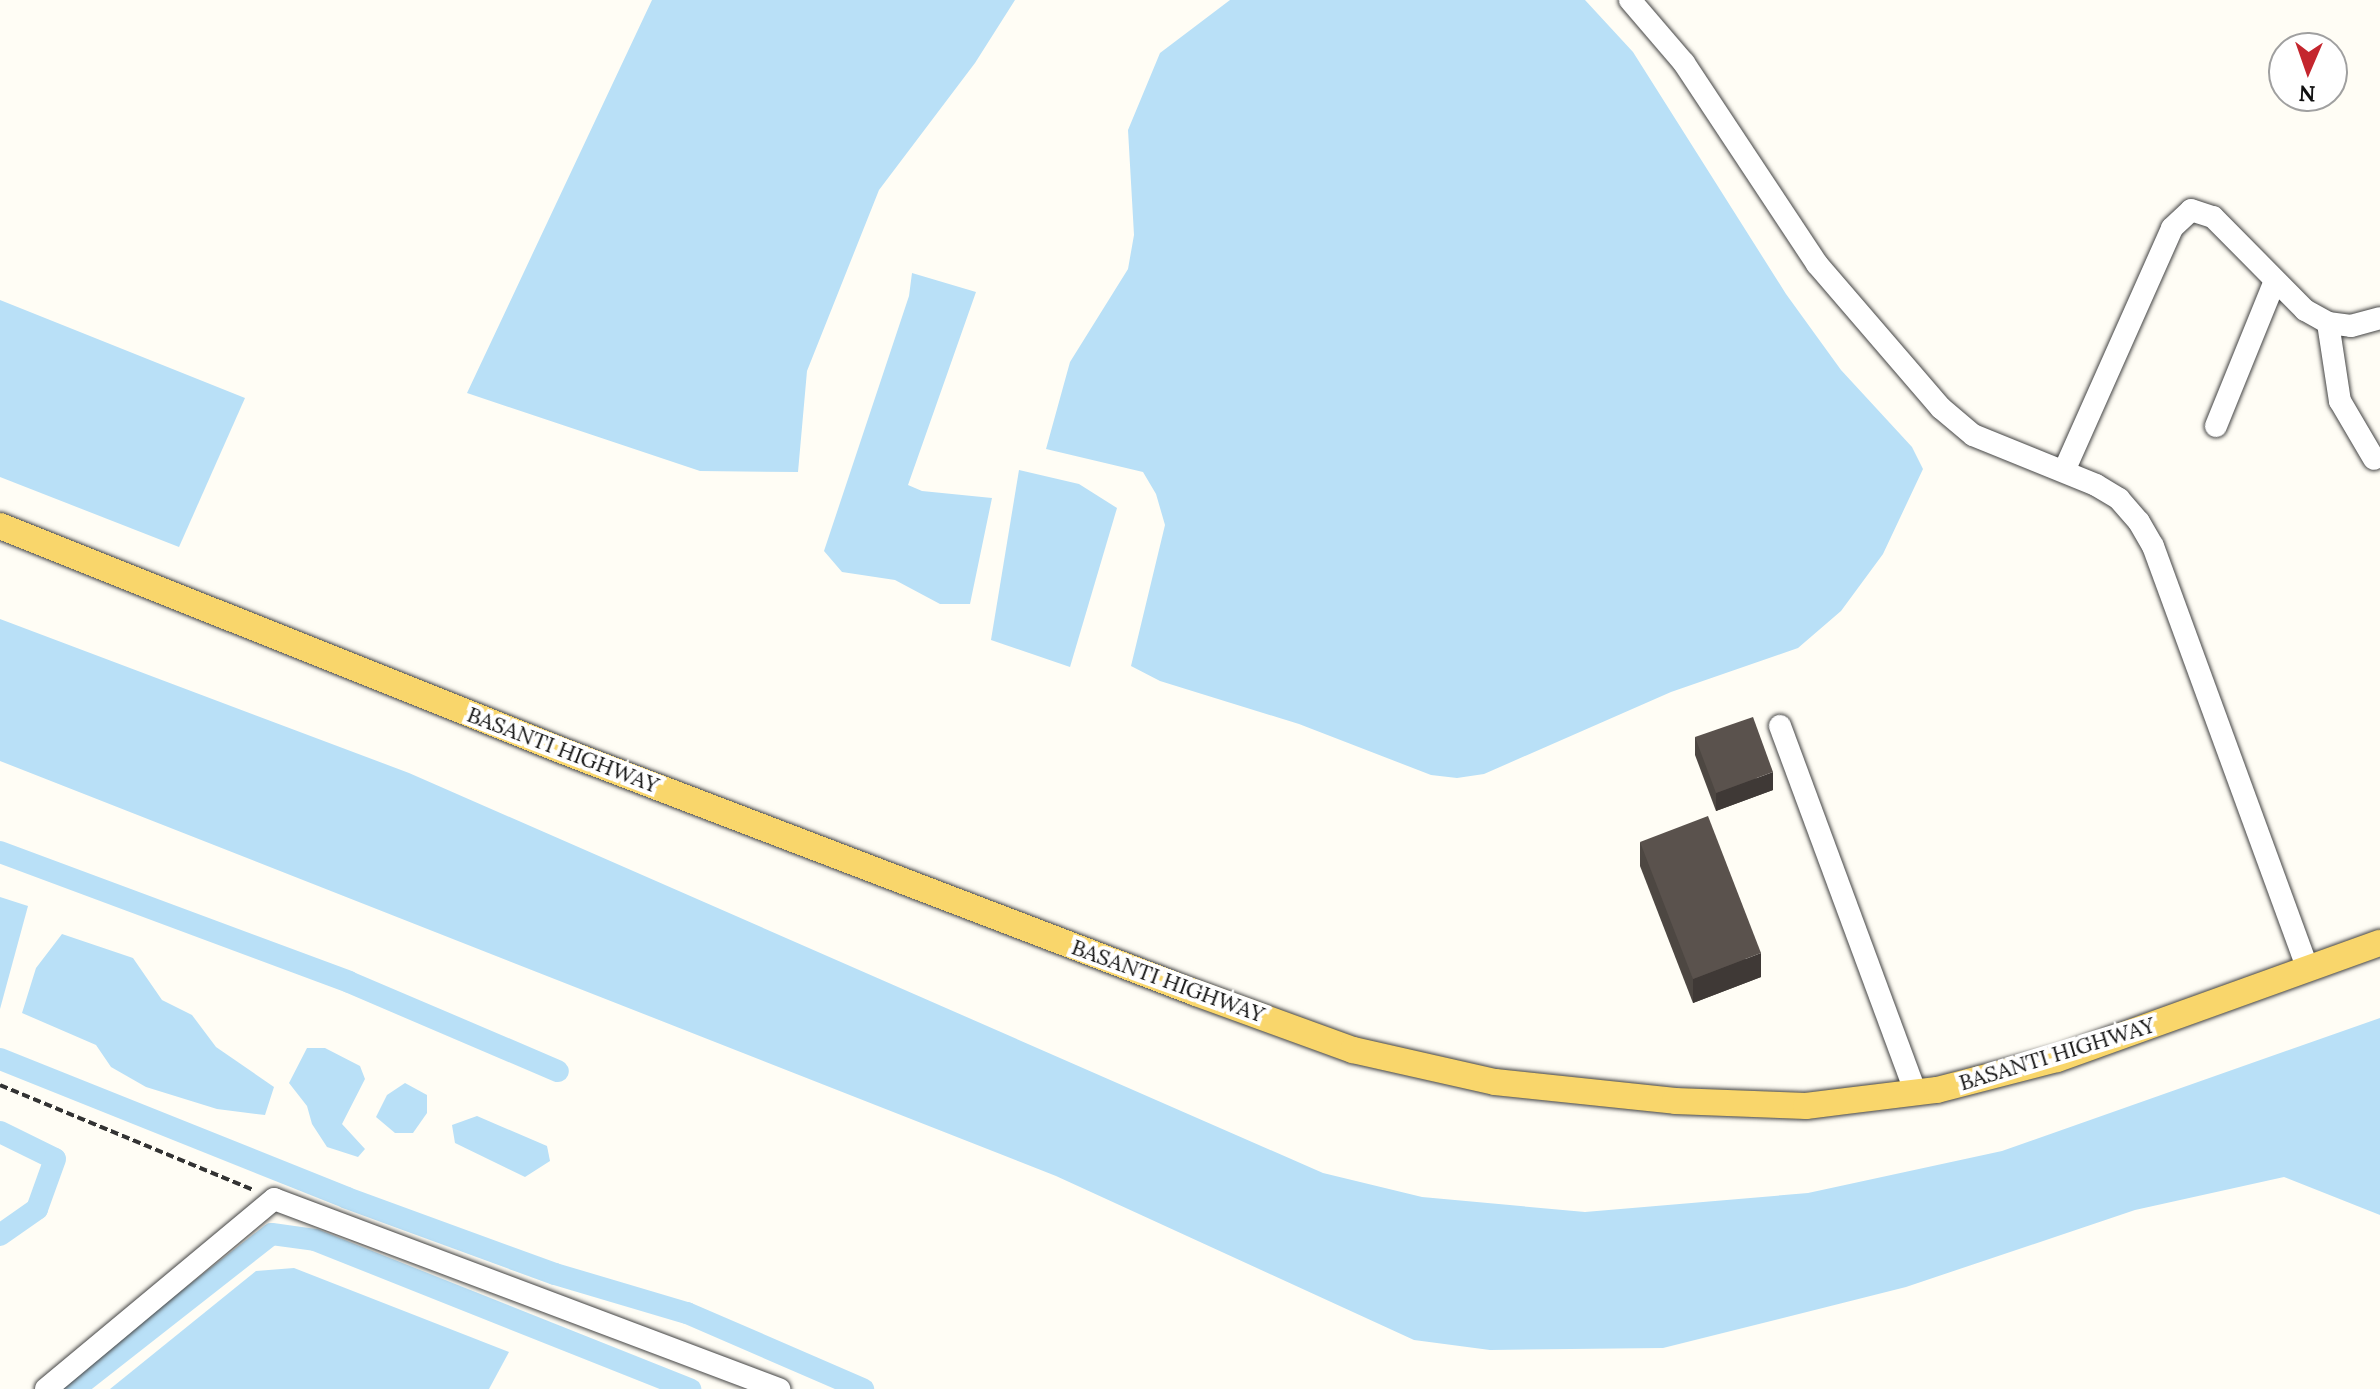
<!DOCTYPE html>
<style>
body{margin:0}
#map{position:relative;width:2380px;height:1389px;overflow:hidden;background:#fffdf5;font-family:Lora,serif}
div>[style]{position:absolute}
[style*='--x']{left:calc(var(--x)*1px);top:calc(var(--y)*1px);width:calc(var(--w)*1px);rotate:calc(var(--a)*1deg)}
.water>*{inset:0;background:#b9e0f7}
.canal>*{height:22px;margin:-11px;padding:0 11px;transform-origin:11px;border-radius:11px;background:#b9e0f7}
.path>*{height:4px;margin-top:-2px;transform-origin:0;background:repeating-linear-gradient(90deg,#333 0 8px,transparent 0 12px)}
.roads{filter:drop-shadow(0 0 2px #444) drop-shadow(0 0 2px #444)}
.minor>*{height:22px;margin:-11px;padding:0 11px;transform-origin:11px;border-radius:11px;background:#fff}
.major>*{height:26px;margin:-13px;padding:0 13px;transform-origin:13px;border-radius:13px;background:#f9d66b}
.wall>*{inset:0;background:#4d4742}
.shaded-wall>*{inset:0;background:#3f3936}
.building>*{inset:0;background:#5a524d}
span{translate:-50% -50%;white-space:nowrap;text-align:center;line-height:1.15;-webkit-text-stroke:8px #fff;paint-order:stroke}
.street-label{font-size:22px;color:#111}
.north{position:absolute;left:2268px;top:32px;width:80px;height:80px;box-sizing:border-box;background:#fff;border:2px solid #a0a0a0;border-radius:50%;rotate:182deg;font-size:22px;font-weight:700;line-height:32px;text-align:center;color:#111}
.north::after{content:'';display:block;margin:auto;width:28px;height:36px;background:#c4262e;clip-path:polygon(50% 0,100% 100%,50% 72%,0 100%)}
</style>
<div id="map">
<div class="water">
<div style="clip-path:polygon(652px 0,1015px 0,975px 63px,879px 190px,807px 371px,798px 472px,700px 471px,467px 393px)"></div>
<div style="clip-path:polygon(1230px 0,1585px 0,1633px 52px,1786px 294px,1841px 370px,1912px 447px,1923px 469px,1883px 554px,1841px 611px,1798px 648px,1671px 692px,1484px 774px,1457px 778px,1431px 775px,1299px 724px,1160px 681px,1131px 666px,1165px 525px,1156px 494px,1143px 472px,1046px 449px,1070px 362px,1128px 269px,1134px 235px,1128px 130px,1160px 53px)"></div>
<div style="clip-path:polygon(912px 273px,976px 292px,908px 485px,922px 491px,992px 498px,970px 604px,940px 604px,895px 580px,842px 572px,824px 551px,909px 296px)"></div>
<div style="clip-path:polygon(0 300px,245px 398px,179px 547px,0 477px)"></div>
<div style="clip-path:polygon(1019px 470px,1079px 484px,1117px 508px,1070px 667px,991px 640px)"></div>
<div style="clip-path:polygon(0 619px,409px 773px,1323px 1173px,1422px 1197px,1585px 1212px,1808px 1193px,2002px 1151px,2380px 1018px,2380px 1215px,2284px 1177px,2135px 1210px,1906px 1287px,1663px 1348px,1490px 1350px,1414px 1340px,1056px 1176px,0 761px)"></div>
<div style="clip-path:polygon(0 897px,28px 906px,0 1009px)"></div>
<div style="clip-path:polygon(62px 934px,133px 958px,162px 1000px,192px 1015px,216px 1047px,274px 1087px,265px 1115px,217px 1109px,146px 1087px,111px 1067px,96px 1045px,22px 1013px,36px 968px)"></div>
<div style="clip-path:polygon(307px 1048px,325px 1048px,360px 1066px,365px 1079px,342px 1124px,365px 1149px,358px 1157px,327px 1147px,312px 1124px,307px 1106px,289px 1083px)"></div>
<div style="clip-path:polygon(405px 1083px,427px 1095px,427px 1113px,413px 1133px,395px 1133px,376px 1117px,387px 1095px)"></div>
<div style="clip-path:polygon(477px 1116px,547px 1146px,550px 1161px,525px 1177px,455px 1143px,452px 1125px)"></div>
<div style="clip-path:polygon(294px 1268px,509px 1352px,489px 1389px,110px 1389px,256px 1271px)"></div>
</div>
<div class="canal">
<div style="--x:0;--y:852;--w:372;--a:20.4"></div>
<div style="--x:349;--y:982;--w:227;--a:23.1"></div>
<div style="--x:0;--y:1059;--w:374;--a:21.8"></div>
<div style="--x:347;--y:1198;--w:221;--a:20.1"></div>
<div style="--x:555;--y:1274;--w:138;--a:16.5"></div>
<div style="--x:687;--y:1313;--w:192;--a:23.4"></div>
<div style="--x:0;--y:1132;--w:61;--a:26.1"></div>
<div style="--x:55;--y:1159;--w:53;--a:109.8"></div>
<div style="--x:37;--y:1209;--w:45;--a:144.9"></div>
<div style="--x:74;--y:1389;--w:251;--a:-38.1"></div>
<div style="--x:272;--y:1234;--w:43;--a:7.9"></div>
<div style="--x:315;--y:1240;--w:404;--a:21.7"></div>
</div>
<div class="path">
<div style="--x:0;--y:1085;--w:274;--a:22.5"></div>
</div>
<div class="roads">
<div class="minor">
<div style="--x:1630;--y:0;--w:83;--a:49.4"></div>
<div style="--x:1684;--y:63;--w:241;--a:56.5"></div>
<div style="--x:1817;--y:264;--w:190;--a:49.3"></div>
<div style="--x:1941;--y:408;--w:42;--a:40.2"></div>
<div style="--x:1973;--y:435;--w:133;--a:22.1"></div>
<div style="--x:2096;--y:485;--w:27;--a:31"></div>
<div style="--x:2119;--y:499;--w:30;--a:49"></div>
<div style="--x:2139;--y:522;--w:28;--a:60"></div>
<div style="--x:2153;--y:546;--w:451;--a:69.9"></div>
<div style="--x:2328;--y:323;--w:79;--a:81.3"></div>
<div style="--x:2340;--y:401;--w:67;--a:59.6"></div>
<div style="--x:2216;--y:426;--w:154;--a:-67.9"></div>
<div style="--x:2064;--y:471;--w:266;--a:-66"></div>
<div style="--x:2172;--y:228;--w:26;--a:-43"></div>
<div style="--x:2191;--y:210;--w:23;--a:18"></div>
<div style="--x:2213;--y:217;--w:131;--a:45.3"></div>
<div style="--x:2305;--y:310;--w:26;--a:29"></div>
<div style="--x:2328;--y:323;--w:23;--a:7"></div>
<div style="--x:2351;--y:326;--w:30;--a:-15"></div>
<div style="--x:1780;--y:726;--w:391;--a:69.7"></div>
<div style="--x:46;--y:1389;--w:297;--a:-39.8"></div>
<div style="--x:274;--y:1199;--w:540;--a:20.62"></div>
</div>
<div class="major">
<div style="--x:0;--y:526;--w:606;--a:21.78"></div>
<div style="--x:563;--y:751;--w:678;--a:20.92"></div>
<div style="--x:1196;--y:993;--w:167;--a:20"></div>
<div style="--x:1353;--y:1050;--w:146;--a:12.7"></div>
<div style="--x:1495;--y:1082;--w:181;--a:6"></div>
<div style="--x:1675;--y:1101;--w:131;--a:2.2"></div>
<div style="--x:1806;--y:1106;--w:132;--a:-7"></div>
<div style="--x:1937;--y:1090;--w:124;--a:-14.5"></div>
<div style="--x:2057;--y:1059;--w:343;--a:-19.8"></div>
</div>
</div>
<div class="wall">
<div style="clip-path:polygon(1695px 737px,1773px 790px,1716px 811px,1695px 755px)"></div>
<div style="clip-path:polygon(1640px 842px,1761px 977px,1693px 1003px,1640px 866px)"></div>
</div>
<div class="shaded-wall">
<div style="clip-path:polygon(1773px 772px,1773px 790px,1716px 811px,1716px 793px)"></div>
<div style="clip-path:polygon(1761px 953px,1761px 977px,1693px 1003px,1693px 979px)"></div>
</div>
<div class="building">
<div style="clip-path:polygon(1753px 717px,1773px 772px,1716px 793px,1695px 737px)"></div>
<div style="clip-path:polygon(1708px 816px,1761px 953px,1693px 979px,1640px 842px)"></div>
</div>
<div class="street-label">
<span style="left:563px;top:750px;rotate:21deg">BASANTI HIGHWAY</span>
<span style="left:1168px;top:981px;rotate:20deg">BASANTI HIGHWAY</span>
<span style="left:2057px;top:1054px;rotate:-17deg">BASANTI HIGHWAY</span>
</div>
<div class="north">N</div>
</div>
